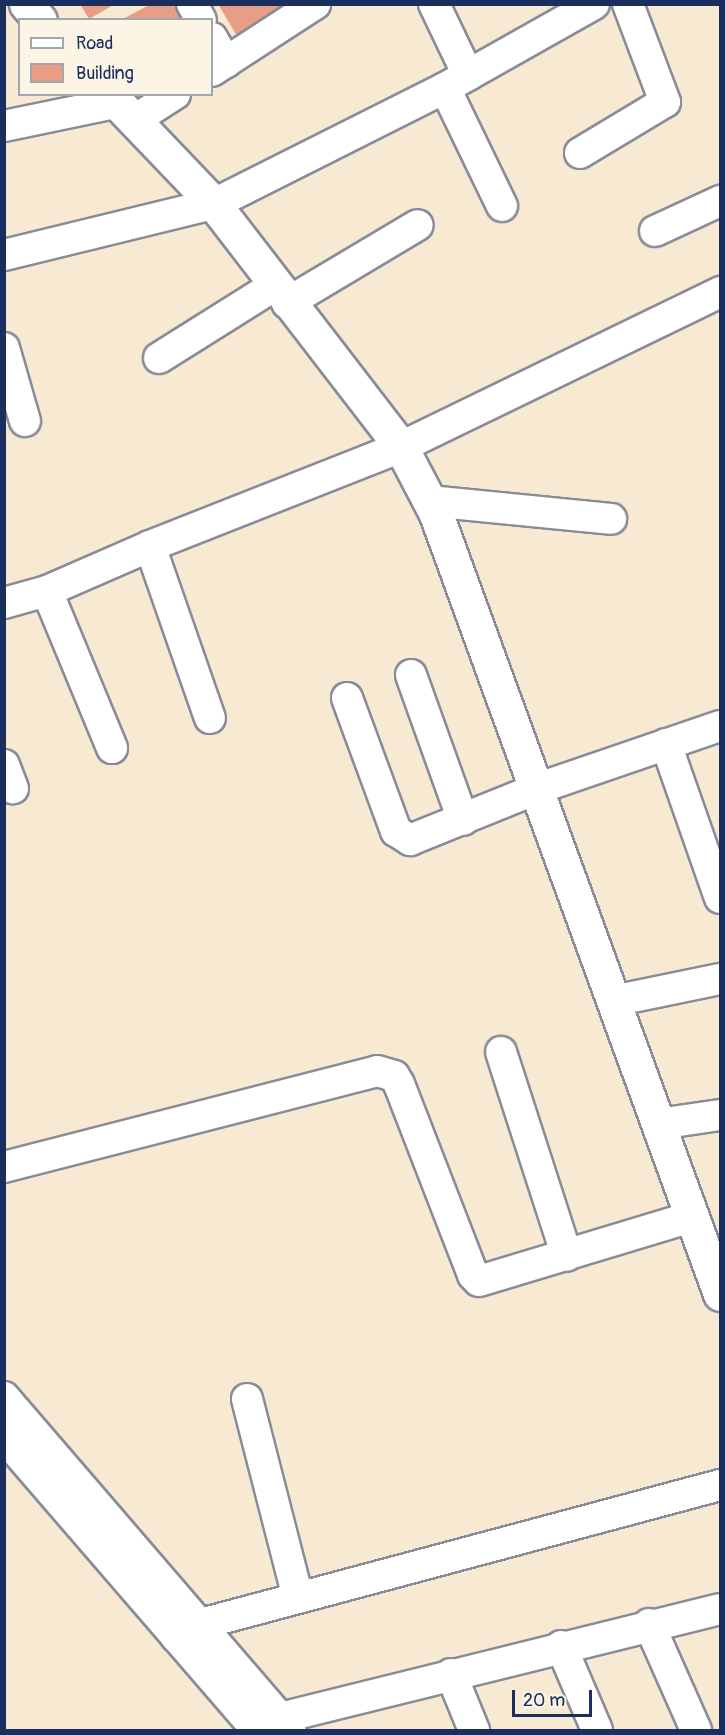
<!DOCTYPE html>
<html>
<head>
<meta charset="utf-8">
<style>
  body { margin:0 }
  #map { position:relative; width:725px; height:1735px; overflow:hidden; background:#f7e9d2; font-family:Pangolin,sans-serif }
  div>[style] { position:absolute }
  .building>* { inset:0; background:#e89e85 }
  .roads { filter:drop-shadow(2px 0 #898c98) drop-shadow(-2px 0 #898c98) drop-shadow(0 2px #898c98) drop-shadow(0 -2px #898c98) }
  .minor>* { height:30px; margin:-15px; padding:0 15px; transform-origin:15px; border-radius:15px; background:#fff }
  .tertiary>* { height:33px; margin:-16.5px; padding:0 16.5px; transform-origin:16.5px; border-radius:16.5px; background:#fff }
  span { translate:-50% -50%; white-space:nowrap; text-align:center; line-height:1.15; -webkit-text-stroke:5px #fcf5e5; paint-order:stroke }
  .frame { position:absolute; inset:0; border:6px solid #1b2f5e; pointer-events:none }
  .legend { position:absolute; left:18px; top:18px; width:195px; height:78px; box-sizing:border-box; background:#fcf5e5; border:2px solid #a2a6af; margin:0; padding:8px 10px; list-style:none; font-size:18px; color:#1b2f5e }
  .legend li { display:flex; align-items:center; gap:12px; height:30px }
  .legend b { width:30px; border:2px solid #a2a6af }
  .scale { position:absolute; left:512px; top:1690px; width:80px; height:27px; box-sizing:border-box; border:3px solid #1b2f5e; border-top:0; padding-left:8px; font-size:18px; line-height:21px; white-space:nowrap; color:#1b2f5e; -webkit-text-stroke:4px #fcf5e5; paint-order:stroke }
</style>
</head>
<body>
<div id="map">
  <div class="building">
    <div style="clip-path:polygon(80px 4px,115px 4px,89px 19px)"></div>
    <div style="clip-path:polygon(151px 4px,174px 4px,183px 20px,121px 20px)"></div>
    <div style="clip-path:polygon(218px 4px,282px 4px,288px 14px,240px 41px)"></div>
  </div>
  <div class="roads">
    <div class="minor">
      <div style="left:192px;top:4px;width:18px;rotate:61deg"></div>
      <div style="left:434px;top:4px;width:79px;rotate:64.4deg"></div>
      <div style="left:212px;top:38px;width:28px;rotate:60deg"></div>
      <div style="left:212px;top:71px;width:123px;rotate:-33deg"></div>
      <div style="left:445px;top:88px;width:131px;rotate:64.2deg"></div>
      <div style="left:133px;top:121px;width:50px;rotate:-32.7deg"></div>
      <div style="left:4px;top:126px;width:113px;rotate:-11.7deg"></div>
      <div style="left:580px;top:153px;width:99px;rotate:-31deg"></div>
      <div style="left:665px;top:102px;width:105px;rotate:-110.7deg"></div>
      <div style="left:655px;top:231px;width:72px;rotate:-24.8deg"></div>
      <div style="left:4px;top:255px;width:216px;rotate:-13.7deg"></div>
      <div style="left:214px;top:204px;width:258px;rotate:-26.7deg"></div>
      <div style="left:445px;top:88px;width:171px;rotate:-29.4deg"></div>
      <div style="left:287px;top:303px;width:152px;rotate:-30.8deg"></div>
      <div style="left:4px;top:348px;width:76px;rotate:74deg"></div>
      <div style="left:159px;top:358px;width:136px;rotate:-32.1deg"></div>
      <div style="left:429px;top:501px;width:183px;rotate:5.6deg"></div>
      <div style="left:150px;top:546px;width:182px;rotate:70.8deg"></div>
      <div style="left:47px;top:591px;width:170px;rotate:67.5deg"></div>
      <div style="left:4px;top:603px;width:45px;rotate:-15.6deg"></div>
      <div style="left:47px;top:591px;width:112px;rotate:-23.6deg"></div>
      <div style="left:150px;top:546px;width:270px;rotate:-21.5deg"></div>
      <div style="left:401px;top:447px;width:355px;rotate:-25.9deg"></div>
      <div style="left:411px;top:675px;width:154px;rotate:70.3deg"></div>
      <div style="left:347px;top:698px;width:142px;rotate:69.8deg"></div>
      <div style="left:396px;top:831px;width:17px;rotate:33deg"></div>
      <div style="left:410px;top:840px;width:136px;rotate:-22deg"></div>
      <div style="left:536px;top:789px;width:194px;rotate:-18.9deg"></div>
      <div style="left:666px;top:744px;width:163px;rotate:70.7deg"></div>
      <div style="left:4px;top:765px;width:25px;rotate:69deg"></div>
      <div style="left:613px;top:1001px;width:109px;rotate:-11.6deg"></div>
      <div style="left:501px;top:1052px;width:214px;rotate:72.1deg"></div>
      <div style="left:659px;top:1124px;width:62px;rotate:-8.4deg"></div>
      <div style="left:4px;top:1167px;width:385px;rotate:-14.4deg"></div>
      <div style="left:377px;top:1071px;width:18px;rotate:16deg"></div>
      <div style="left:394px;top:1076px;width:9px;rotate:58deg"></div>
      <div style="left:399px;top:1084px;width:205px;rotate:68.8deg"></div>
      <div style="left:473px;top:1275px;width:8px;rotate:45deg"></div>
      <div style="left:479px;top:1281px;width:221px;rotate:-16.8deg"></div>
      <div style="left:4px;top:1397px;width:439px;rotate:49.3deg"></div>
      <div style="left:247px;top:1399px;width:205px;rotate:75.6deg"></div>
      <div style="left:4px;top:1437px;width:387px;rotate:49.2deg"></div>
      <div style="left:649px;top:1624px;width:116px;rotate:66.1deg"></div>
      <div style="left:176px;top:1637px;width:28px;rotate:-27deg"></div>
      <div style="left:201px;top:1624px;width:537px;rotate:-14.99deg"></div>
      <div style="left:561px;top:1646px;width:91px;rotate:66.8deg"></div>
      <div style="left:451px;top:1674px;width:61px;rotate:67.7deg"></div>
      <div style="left:280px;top:1718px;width:453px;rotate:-13.9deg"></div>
    </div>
    <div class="tertiary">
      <div style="left:26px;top:4px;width:21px;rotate:49deg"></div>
      <div style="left:109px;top:94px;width:152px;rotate:46.3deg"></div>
      <div style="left:214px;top:204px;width:307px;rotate:52.4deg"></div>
      <div style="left:401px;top:447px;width:76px;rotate:62.4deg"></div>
      <div style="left:436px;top:514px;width:830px;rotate:69.99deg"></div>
    </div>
  </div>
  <div class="frame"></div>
  <ul class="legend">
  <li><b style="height:8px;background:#fff"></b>Road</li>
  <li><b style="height:16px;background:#e89e85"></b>Building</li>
  </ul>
  <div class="scale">20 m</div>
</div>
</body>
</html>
